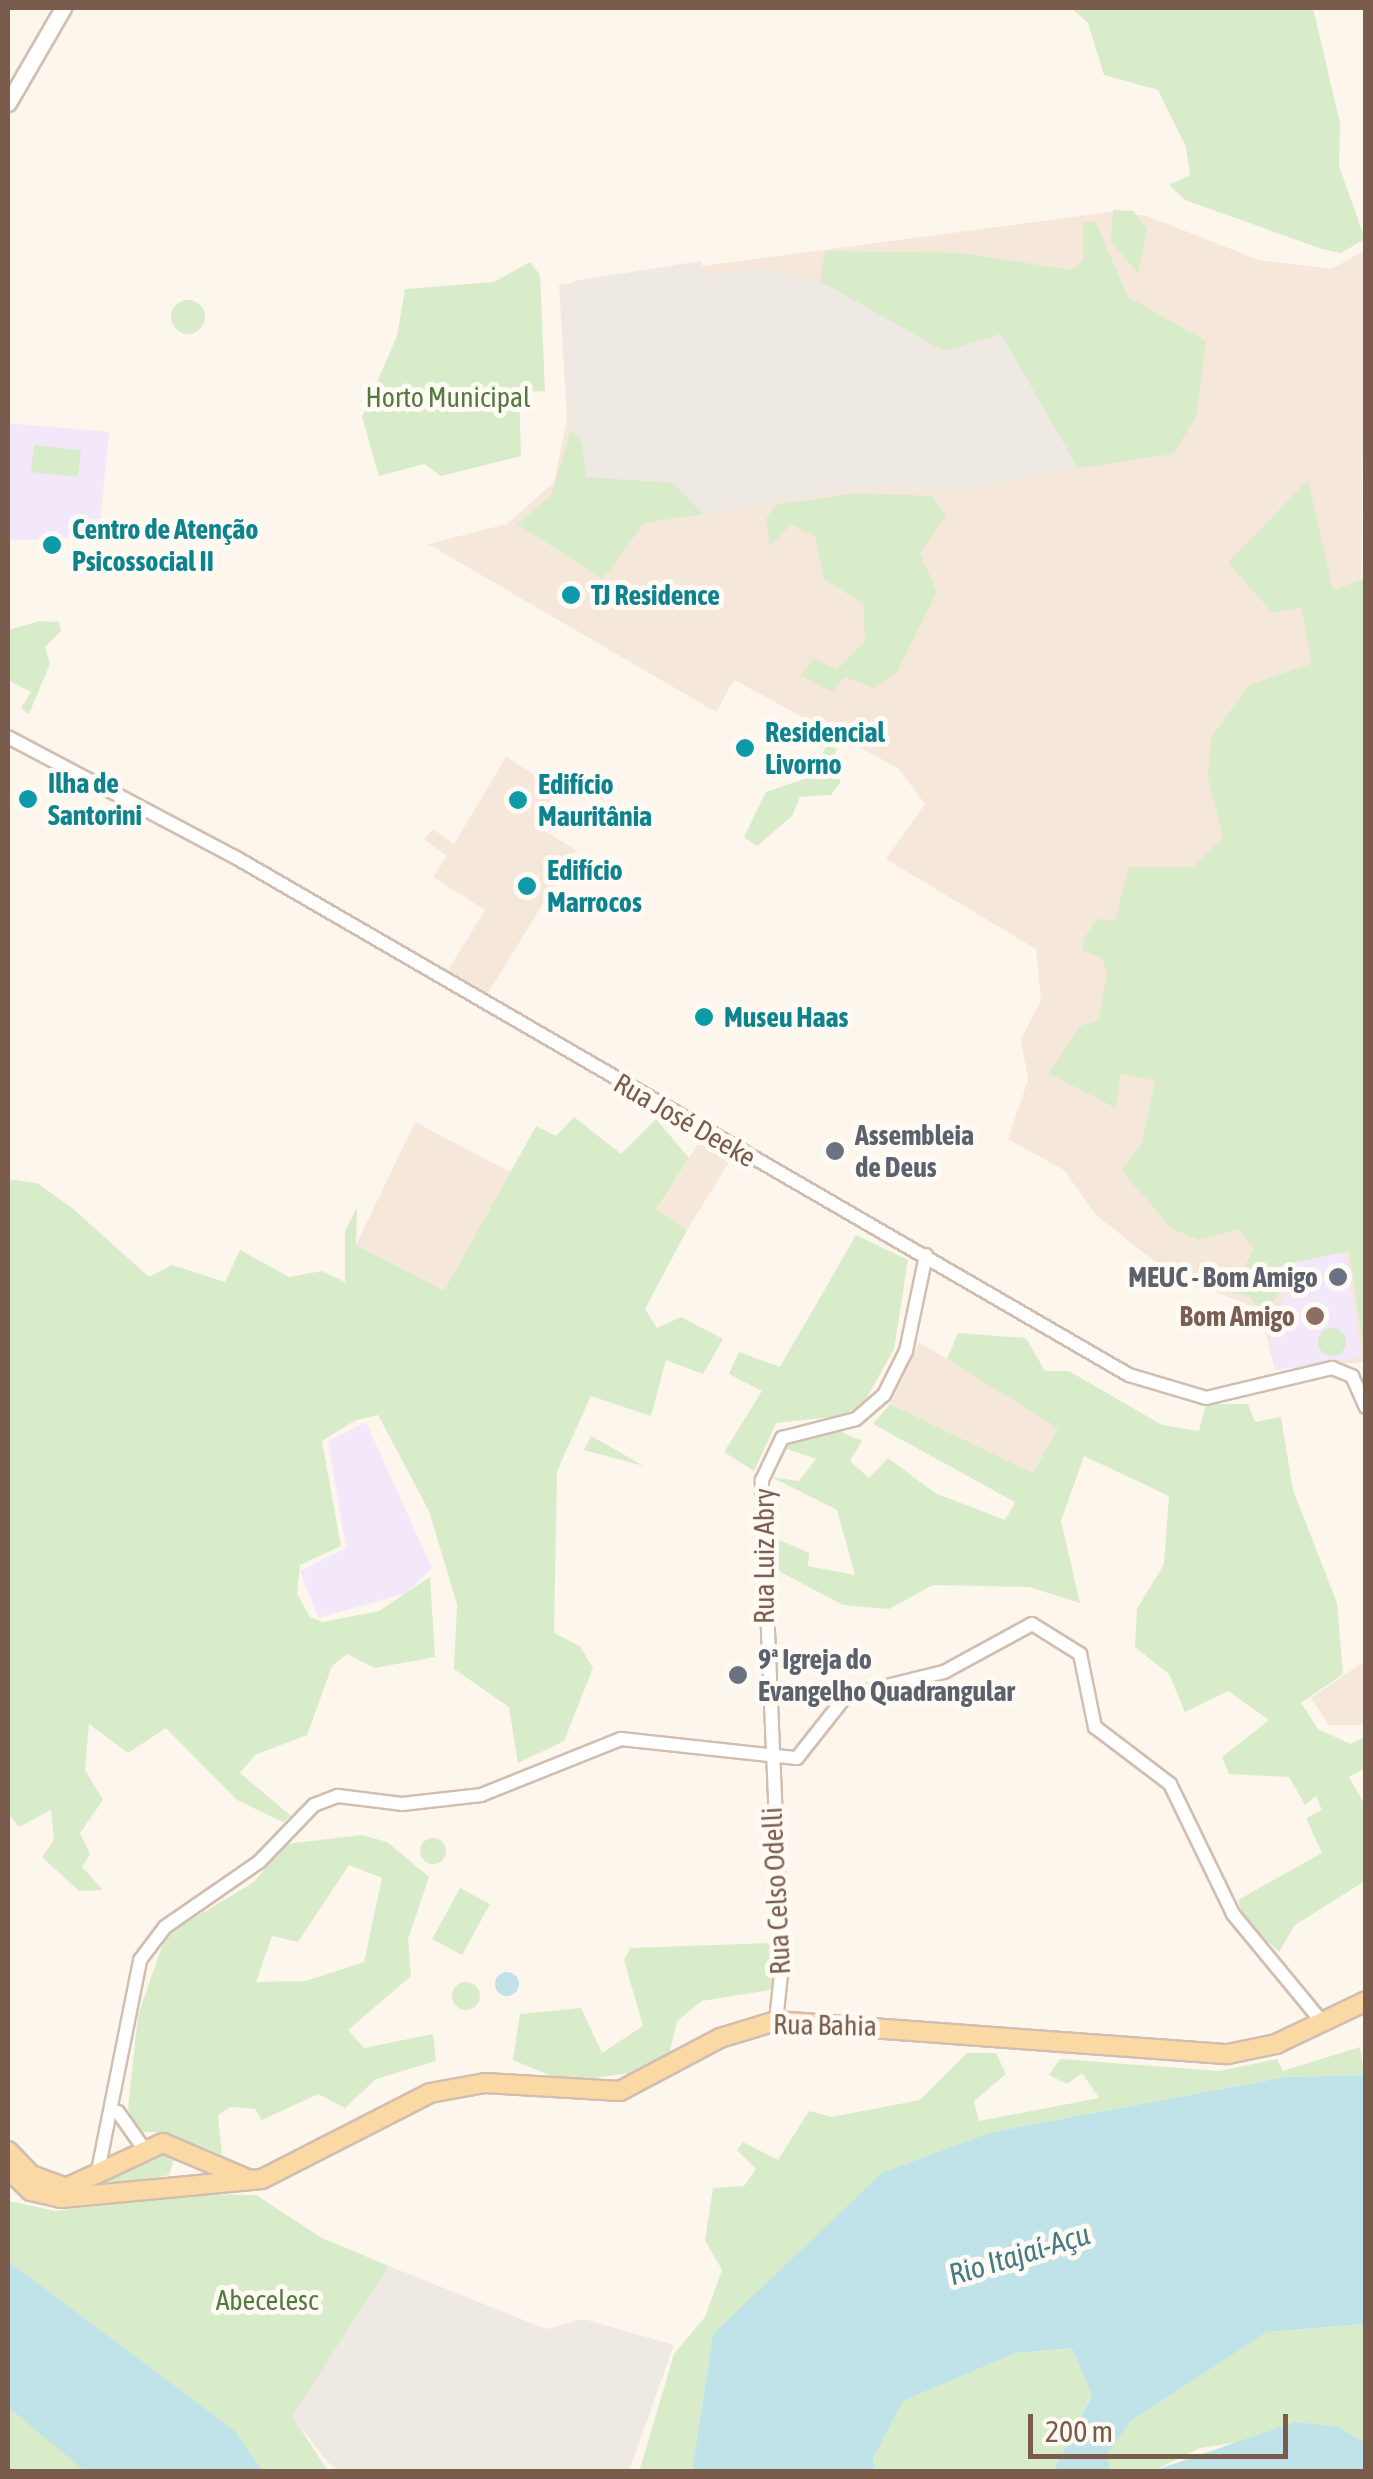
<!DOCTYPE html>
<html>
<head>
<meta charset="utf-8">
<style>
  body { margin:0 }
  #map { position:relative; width:1373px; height:2479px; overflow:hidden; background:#fdf6ec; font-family:"Asap Condensed",sans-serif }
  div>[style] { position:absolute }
  .residential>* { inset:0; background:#f5e8da }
  .industrial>* { inset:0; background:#efe9e4 }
  .education>* { inset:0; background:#f3e8fa }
  .green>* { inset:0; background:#d8ecc9 }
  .round { border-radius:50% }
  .water>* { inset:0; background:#bfe3e8 }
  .roads { filter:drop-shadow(2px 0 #d1beb0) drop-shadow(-2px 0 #d1beb0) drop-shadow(0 2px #d1beb0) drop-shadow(0 -2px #d1beb0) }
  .tertiary>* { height:12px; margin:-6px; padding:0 6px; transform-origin:6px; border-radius:6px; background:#fff }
  .secondary>* { height:15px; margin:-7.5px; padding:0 7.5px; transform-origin:7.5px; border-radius:7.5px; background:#fff }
  .primary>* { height:18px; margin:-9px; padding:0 9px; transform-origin:9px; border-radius:9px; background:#fbd9a5 }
  .dots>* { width:28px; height:28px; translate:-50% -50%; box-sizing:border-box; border:5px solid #fffaf3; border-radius:50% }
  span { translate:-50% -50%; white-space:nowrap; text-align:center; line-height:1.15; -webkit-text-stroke:10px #fffaf3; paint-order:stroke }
  .park-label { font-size:28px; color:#537a41 }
  .culture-label { font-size:28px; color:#0d838f; font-weight:700 }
  .left { translate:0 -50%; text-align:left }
  .street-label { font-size:28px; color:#7a5c4d }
  .worship-label { font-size:28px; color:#5b616d; font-weight:700 }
  .right { translate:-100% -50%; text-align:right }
  .education-label { font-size:28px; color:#785e54; font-weight:700 }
  .water-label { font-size:30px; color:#437c86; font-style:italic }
  .frame { position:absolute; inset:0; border:10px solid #7a5c4d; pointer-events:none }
  .scale { position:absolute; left:1028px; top:2414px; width:260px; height:45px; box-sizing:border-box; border:5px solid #7a5c4d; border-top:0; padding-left:12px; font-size:30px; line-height:35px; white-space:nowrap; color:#7a5c4d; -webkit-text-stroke:8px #fffaf3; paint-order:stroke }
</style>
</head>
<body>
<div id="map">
  <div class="residential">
    <div style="clip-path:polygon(1110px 212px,1147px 216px,1259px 260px,1332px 269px,1365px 250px,1354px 1226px,1365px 1362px,1275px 1369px,1261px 1317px,1248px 1305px,1168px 1272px,1096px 1215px,1064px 1170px,1008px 1139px,1028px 1080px,1021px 1039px,1041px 1001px,1036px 949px,886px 859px,925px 804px,898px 768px,734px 680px,716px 712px,428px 544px,507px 524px,554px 482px,567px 419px,559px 285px)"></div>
    <div style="clip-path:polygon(506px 757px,557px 789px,537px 826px,576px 850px,487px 995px,447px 972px,485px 910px,433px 877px,447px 856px,424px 839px,433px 829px,454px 844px)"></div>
    <div style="clip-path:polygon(415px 1122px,510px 1172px,444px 1292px,356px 1245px)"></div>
    <div style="clip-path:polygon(702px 1137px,733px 1156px,687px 1230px,656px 1211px)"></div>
    <div style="clip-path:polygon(919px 1342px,1059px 1428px,1033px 1473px,890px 1404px)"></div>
    <div style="clip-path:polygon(1365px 1661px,1365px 1725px,1329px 1725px,1311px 1698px)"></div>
  </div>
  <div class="industrial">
    <div style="clip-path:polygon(701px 261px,706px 275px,758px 268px,820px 281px,944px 351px,1001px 334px,1078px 468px,961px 490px,866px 488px,703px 514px,673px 483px,585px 477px,582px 443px,571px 431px,561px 297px,574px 281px)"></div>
    <div style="clip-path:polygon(389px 2266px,546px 2329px,584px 2319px,674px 2345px,629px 2471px,339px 2471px,328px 2462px,291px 2416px)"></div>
  </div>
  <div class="education">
    <div style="clip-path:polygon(8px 423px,109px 432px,99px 536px,8px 541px)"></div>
    <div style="clip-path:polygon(1345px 1252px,1362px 1357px,1275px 1370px,1270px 1338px,1296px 1262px)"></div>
    <div style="clip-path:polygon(366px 1422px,432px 1568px,407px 1593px,318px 1618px,300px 1571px,346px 1548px,328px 1441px)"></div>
  </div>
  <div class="green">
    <div style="clip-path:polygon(1071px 8px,1313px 8px,1340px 123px,1339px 166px,1365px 239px,1341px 253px,1322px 249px,1185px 200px,1169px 185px,1190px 175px,1186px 147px,1158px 90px,1104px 75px,1088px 23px)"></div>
    <div style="clip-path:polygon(1113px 210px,1133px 211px,1147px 228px,1138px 274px,1111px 241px)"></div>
    <div style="clip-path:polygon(1095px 221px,1128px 297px,1206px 341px,1196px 417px,1173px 454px,1078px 468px,1001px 334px,944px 351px,820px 281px,825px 251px,962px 253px,1071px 270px,1083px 261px,1083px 223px)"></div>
    <div style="clip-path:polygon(530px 262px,540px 275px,545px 391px,519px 392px,521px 456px,441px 476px,424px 464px,379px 476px,362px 417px,397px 336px,405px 289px,494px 282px)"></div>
    <div class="round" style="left:171px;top:300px;width:34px;height:34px"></div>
    <div style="clip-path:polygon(571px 431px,582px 443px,586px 477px,673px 483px,703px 514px,644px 523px,603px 579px,517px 524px,551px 496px)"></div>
    <div style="clip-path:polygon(34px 445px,81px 450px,78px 477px,31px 472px)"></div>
    <div style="clip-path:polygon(1308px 480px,1333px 590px,1365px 578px,1365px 1358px,1349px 1251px,1296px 1262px,1265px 1318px,1251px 1298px,1203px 1281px,1243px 1271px,1253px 1248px,1238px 1229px,1198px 1240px,1171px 1228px,1121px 1170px,1142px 1144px,1155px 1081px,1121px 1073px,1116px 1108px,1049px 1074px,1080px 1026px,1099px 1020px,1107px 973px,1102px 958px,1082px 950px,1084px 938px,1097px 919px,1115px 921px,1129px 867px,1193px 867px,1223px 837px,1208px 778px,1211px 738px,1249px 685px,1312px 663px,1301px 607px,1273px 613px,1228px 563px)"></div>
    <div style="clip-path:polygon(857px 493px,932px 496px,946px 515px,920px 553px,937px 592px,897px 672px,873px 688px,845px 677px,832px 692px,801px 675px,814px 658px,837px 670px,865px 641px,863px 604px,824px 579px,815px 537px,791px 524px,770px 546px,766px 519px,775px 505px)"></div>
    <div style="clip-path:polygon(40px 621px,59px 622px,61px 631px,45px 647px,50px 664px,29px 714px,21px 708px,31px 692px,10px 681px,8px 630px)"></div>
    <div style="clip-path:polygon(827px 745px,837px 749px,829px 767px,841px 781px,831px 795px,800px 797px,792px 816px,757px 846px,744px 837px,766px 792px,810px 777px)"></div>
    <div style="clip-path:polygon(574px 1117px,621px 1154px,656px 1119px,689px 1158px,656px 1210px,687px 1230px,645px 1309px,657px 1328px,681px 1317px,723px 1339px,703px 1374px,666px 1360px,651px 1416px,591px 1396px,557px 1471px,554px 1633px,580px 1646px,593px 1668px,564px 1741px,518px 1763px,509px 1707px,454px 1669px,457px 1604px,429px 1511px,378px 1415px,356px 1420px,322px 1441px,341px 1546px,300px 1565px,297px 1594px,310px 1617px,323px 1622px,379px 1611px,430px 1577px,435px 1657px,375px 1668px,347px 1654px,332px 1666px,307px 1735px,255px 1755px,240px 1773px,291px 1816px,283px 1822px,237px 1800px,166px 1728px,128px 1753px,89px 1724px,85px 1770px,103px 1800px,80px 1833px,90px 1854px,82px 1867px,103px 1890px,79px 1891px,42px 1857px,54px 1840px,51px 1810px,19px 1827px,8px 1813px,8px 1179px,37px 1183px,71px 1207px,149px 1277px,172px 1265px,225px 1282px,240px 1250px,289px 1277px,322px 1271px,345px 1282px,345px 1231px,357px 1207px,356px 1245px,444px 1291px,536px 1126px,556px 1136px)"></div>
    <div style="clip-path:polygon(856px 1235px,908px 1260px,894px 1349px,863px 1404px,840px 1416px,776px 1423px,754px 1471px,724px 1452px,762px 1391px,729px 1374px,739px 1352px,780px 1367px)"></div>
    <div class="round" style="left:1318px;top:1328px;width:28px;height:28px"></div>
    <div style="clip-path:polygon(958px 1333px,1026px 1338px,1045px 1371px,1069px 1371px,1162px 1425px,1199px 1431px,1206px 1404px,1248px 1404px,1255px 1422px,1281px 1417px,1293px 1490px,1337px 1603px,1343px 1674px,1301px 1703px,1318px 1729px,1350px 1744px,1365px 1737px,1365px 1768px,1349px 1777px,1365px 1805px,1365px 1881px,1295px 1925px,1279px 1952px,1244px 1920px,1238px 1900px,1322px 1853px,1306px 1818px,1322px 1810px,1316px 1796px,1305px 1805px,1289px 1777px,1229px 1774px,1222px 1757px,1269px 1720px,1228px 1691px,1185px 1712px,1169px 1674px,1135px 1647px,1137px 1609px,1164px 1564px,1169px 1496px,1084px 1456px,1061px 1521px,1080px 1603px,1029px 1587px,933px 1585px,889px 1609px,843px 1605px,771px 1567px,770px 1536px,809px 1553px,808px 1566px,855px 1575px,837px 1510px,771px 1477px,799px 1481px,816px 1459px,781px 1447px,791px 1439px,839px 1431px,862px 1441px,850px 1461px,869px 1478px,888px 1458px,935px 1493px,1005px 1520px,1015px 1502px,873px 1424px,890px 1404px,1033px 1473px,1058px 1428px,947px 1359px)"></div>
    <div style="clip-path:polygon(591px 1436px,644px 1466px,584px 1450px)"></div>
    <div style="clip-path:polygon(evenodd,362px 1835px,387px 1842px,429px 1877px,408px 1939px,411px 1976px,348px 2030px,364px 2048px,433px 2034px,436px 2061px,376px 2079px,345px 2108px,318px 2094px,262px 2120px,255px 2109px,230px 2107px,218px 2115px,222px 2155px,165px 2132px,137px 2132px,128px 2108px,138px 2015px,166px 1935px,254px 1882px,286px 1844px,362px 1835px,349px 1865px,382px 1878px,364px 1962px,306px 1981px,256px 1982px,272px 1936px,298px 1942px,349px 1865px)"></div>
    <div class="round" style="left:420px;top:1838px;width:26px;height:26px"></div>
    <div style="clip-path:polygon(460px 1888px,490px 1904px,462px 1955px,432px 1939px)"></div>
    <div style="clip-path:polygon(772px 1943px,776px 1989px,702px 2001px,677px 2021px,669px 2055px,643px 2071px,566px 2082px,513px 2060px,520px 2014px,581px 2008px,602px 2053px,643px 2026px,624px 1960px,630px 1948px)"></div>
    <div class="round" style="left:452px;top:1982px;width:28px;height:28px"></div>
    <div style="clip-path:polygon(1360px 2047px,1365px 2075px,1286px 2077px,992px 2132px,713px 2334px,692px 2471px,639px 2472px,674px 2354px,705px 2317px,722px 2270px,705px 2240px,713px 2188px,744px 2186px,756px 2169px,737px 2150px,743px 2142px,778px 2160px,809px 2111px,832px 2117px,920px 2100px,967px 2053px,996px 2053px,1006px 2074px,974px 2101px,979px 2121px,1099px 2098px,1082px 2073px,1067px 2084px,1049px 2075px,1060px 2059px,1219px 2071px,1277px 2059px,1283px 2071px)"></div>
    <div style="clip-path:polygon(160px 2152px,175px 2157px,169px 2175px,83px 2190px)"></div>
    <div style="clip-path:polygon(176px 2194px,256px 2195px,322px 2238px,389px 2266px,292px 2416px,328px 2471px,263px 2471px,234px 2430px,8px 2261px,8px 2201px,56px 2211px)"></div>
    <div style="clip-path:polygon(1365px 2324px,1365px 2443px,1339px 2427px,1200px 2448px,1153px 2471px,1110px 2471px,1106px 2454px,1131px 2421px,1267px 2332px)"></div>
    <div style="clip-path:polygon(1073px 2348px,1092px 2394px,1053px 2471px,876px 2471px,873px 2459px,903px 2401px,1016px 2353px)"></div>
    <div style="clip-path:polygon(8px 2407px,57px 2440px,85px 2471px,8px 2471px)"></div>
  </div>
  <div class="water">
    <div class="round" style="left:495px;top:1972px;width:24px;height:24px"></div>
    <div style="clip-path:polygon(1365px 2075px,1365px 2324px,1267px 2332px,1131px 2421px,1107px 2454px,1110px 2471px,1053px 2471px,1092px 2395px,1072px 2348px,1016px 2353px,903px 2401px,873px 2459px,876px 2471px,692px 2471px,713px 2334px,882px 2173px,992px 2132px,1286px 2077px)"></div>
    <div style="clip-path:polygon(8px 2261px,234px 2430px,263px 2471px,85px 2471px,8px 2407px)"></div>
    <div style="clip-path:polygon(1295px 2422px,1339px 2427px,1365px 2443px,1365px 2471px,1153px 2471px)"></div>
  </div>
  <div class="roads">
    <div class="tertiary">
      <div style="left:8px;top:737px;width:257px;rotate:27.9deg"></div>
      <div style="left:235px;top:857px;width:1033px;rotate:30.09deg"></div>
      <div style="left:1129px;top:1375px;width:80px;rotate:16.6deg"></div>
      <div style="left:1206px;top:1398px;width:130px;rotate:-13.4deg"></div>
      <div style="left:1332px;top:1368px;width:22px;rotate:22deg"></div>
      <div style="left:1352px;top:1376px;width:34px;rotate:66deg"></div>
      <div style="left:776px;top:2021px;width:56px;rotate:-83.9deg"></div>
      <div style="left:782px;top:1965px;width:485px;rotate:-92.4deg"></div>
      <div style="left:762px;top:1480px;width:47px;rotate:-64.5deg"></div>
      <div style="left:782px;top:1438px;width:76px;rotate:-14.4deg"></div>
      <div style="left:856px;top:1419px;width:37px;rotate:-41deg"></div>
      <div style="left:884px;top:1395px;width:49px;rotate:-63.4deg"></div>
      <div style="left:906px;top:1351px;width:98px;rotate:-78.2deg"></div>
      <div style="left:118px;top:2112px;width:45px;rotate:54.9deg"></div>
      <div style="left:97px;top:2176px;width:220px;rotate:-78.7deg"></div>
      <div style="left:140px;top:1960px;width:41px;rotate:-52.9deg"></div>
      <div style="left:165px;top:1927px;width:114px;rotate:-34.7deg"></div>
      <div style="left:259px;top:1862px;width:79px;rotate:-46deg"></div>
      <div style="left:314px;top:1805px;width:26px;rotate:-21deg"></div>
      <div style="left:338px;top:1796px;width:64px;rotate:7.1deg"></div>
      <div style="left:402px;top:1804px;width:80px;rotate:-6.5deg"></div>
      <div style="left:481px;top:1795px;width:151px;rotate:-21.8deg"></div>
      <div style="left:621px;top:1739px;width:177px;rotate:6.2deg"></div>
      <div style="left:797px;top:1758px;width:79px;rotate:-51.7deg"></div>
      <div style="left:846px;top:1696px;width:101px;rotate:-13.8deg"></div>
      <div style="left:944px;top:1672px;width:100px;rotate:-28.6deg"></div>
      <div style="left:1032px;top:1624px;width:57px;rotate:32deg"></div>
      <div style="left:1080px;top:1654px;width:75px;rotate:78.4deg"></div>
      <div style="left:1095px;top:1727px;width:94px;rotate:37.2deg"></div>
      <div style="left:1170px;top:1784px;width:144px;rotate:64.1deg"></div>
      <div style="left:1233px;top:1914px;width:141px;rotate:50.5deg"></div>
    </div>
    <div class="secondary">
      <div style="left:8px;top:103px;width:110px;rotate:-59.9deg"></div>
    </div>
    <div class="primary">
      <div style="left:8px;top:2151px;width:33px;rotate:46deg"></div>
      <div style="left:31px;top:2175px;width:37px;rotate:20deg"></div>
      <div style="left:66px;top:2188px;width:107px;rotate:-24.9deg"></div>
      <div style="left:163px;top:2143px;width:92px;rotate:23deg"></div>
      <div style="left:8px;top:2169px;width:32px;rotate:44deg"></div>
      <div style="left:31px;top:2191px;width:31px;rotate:13deg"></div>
      <div style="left:61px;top:2198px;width:202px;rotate:-5.4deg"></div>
      <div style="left:262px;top:2179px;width:189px;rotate:-27.1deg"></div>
      <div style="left:430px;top:2093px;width:56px;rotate:-10.3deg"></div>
      <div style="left:485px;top:2083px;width:135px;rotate:3.4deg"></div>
      <div style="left:620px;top:2091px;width:113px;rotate:-27.9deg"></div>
      <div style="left:720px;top:2038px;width:59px;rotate:-16.9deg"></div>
      <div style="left:776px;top:2021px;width:453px;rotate:4.2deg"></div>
      <div style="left:1228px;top:2054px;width:49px;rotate:-11.8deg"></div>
      <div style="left:1276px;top:2044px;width:100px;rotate:-25.5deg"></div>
    </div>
  </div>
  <div class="dots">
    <div style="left:52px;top:545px;background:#0f9aa8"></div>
    <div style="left:571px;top:595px;background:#0f9aa8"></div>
    <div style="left:745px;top:748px;background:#0f9aa8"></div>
    <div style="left:28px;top:799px;background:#0f9aa8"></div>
    <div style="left:518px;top:800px;background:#0f9aa8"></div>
    <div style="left:527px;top:886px;background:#0f9aa8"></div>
    <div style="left:704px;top:1017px;background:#0f9aa8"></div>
    <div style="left:835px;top:1151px;background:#6b7280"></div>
    <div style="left:1338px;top:1277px;background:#6b7280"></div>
    <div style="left:1315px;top:1316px;background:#8d6e63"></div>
    <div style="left:738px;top:1675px;background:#6b7280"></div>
  </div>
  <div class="park-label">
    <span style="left:448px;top:397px">Horto Municipal</span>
    <span style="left:267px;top:2300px">Abecelesc</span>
  </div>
  <div class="culture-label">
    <span class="left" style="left:72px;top:545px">Centro de Atenção<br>Psicossocial II</span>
    <span class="left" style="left:591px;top:595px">TJ Residence</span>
    <span class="left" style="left:765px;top:748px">Residencial<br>Livorno</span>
    <span class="left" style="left:48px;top:799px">Ilha de<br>Santorini</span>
    <span class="left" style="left:538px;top:800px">Edifício<br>Mauritânia</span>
    <span class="left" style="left:547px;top:886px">Edifício<br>Marrocos</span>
    <span class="left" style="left:724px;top:1017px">Museu Haas</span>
  </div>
  <div class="street-label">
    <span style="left:685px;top:1120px;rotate:30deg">Rua José Deeke</span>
    <span style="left:764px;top:1556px;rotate:-90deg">Rua Luiz Abry</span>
    <span style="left:776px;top:1891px;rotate:-93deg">Rua Celso Odelli</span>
    <span style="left:825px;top:2025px;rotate:1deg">Rua Bahia</span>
  </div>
  <div class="worship-label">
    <span class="left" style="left:855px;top:1151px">Assembleia<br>de Deus</span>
    <span class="right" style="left:1318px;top:1277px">MEUC - Bom Amigo</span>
    <span class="left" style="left:758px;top:1675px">9ª Igreja do<br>Evangelho Quadrangular</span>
  </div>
  <div class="education-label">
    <span class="right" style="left:1295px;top:1316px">Bom Amigo</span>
  </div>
  <div class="water-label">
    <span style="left:1019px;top:2254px;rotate:-17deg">Rio Itajaí-Açu</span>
  </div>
  <div class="frame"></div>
  <div class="scale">200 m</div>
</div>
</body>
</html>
